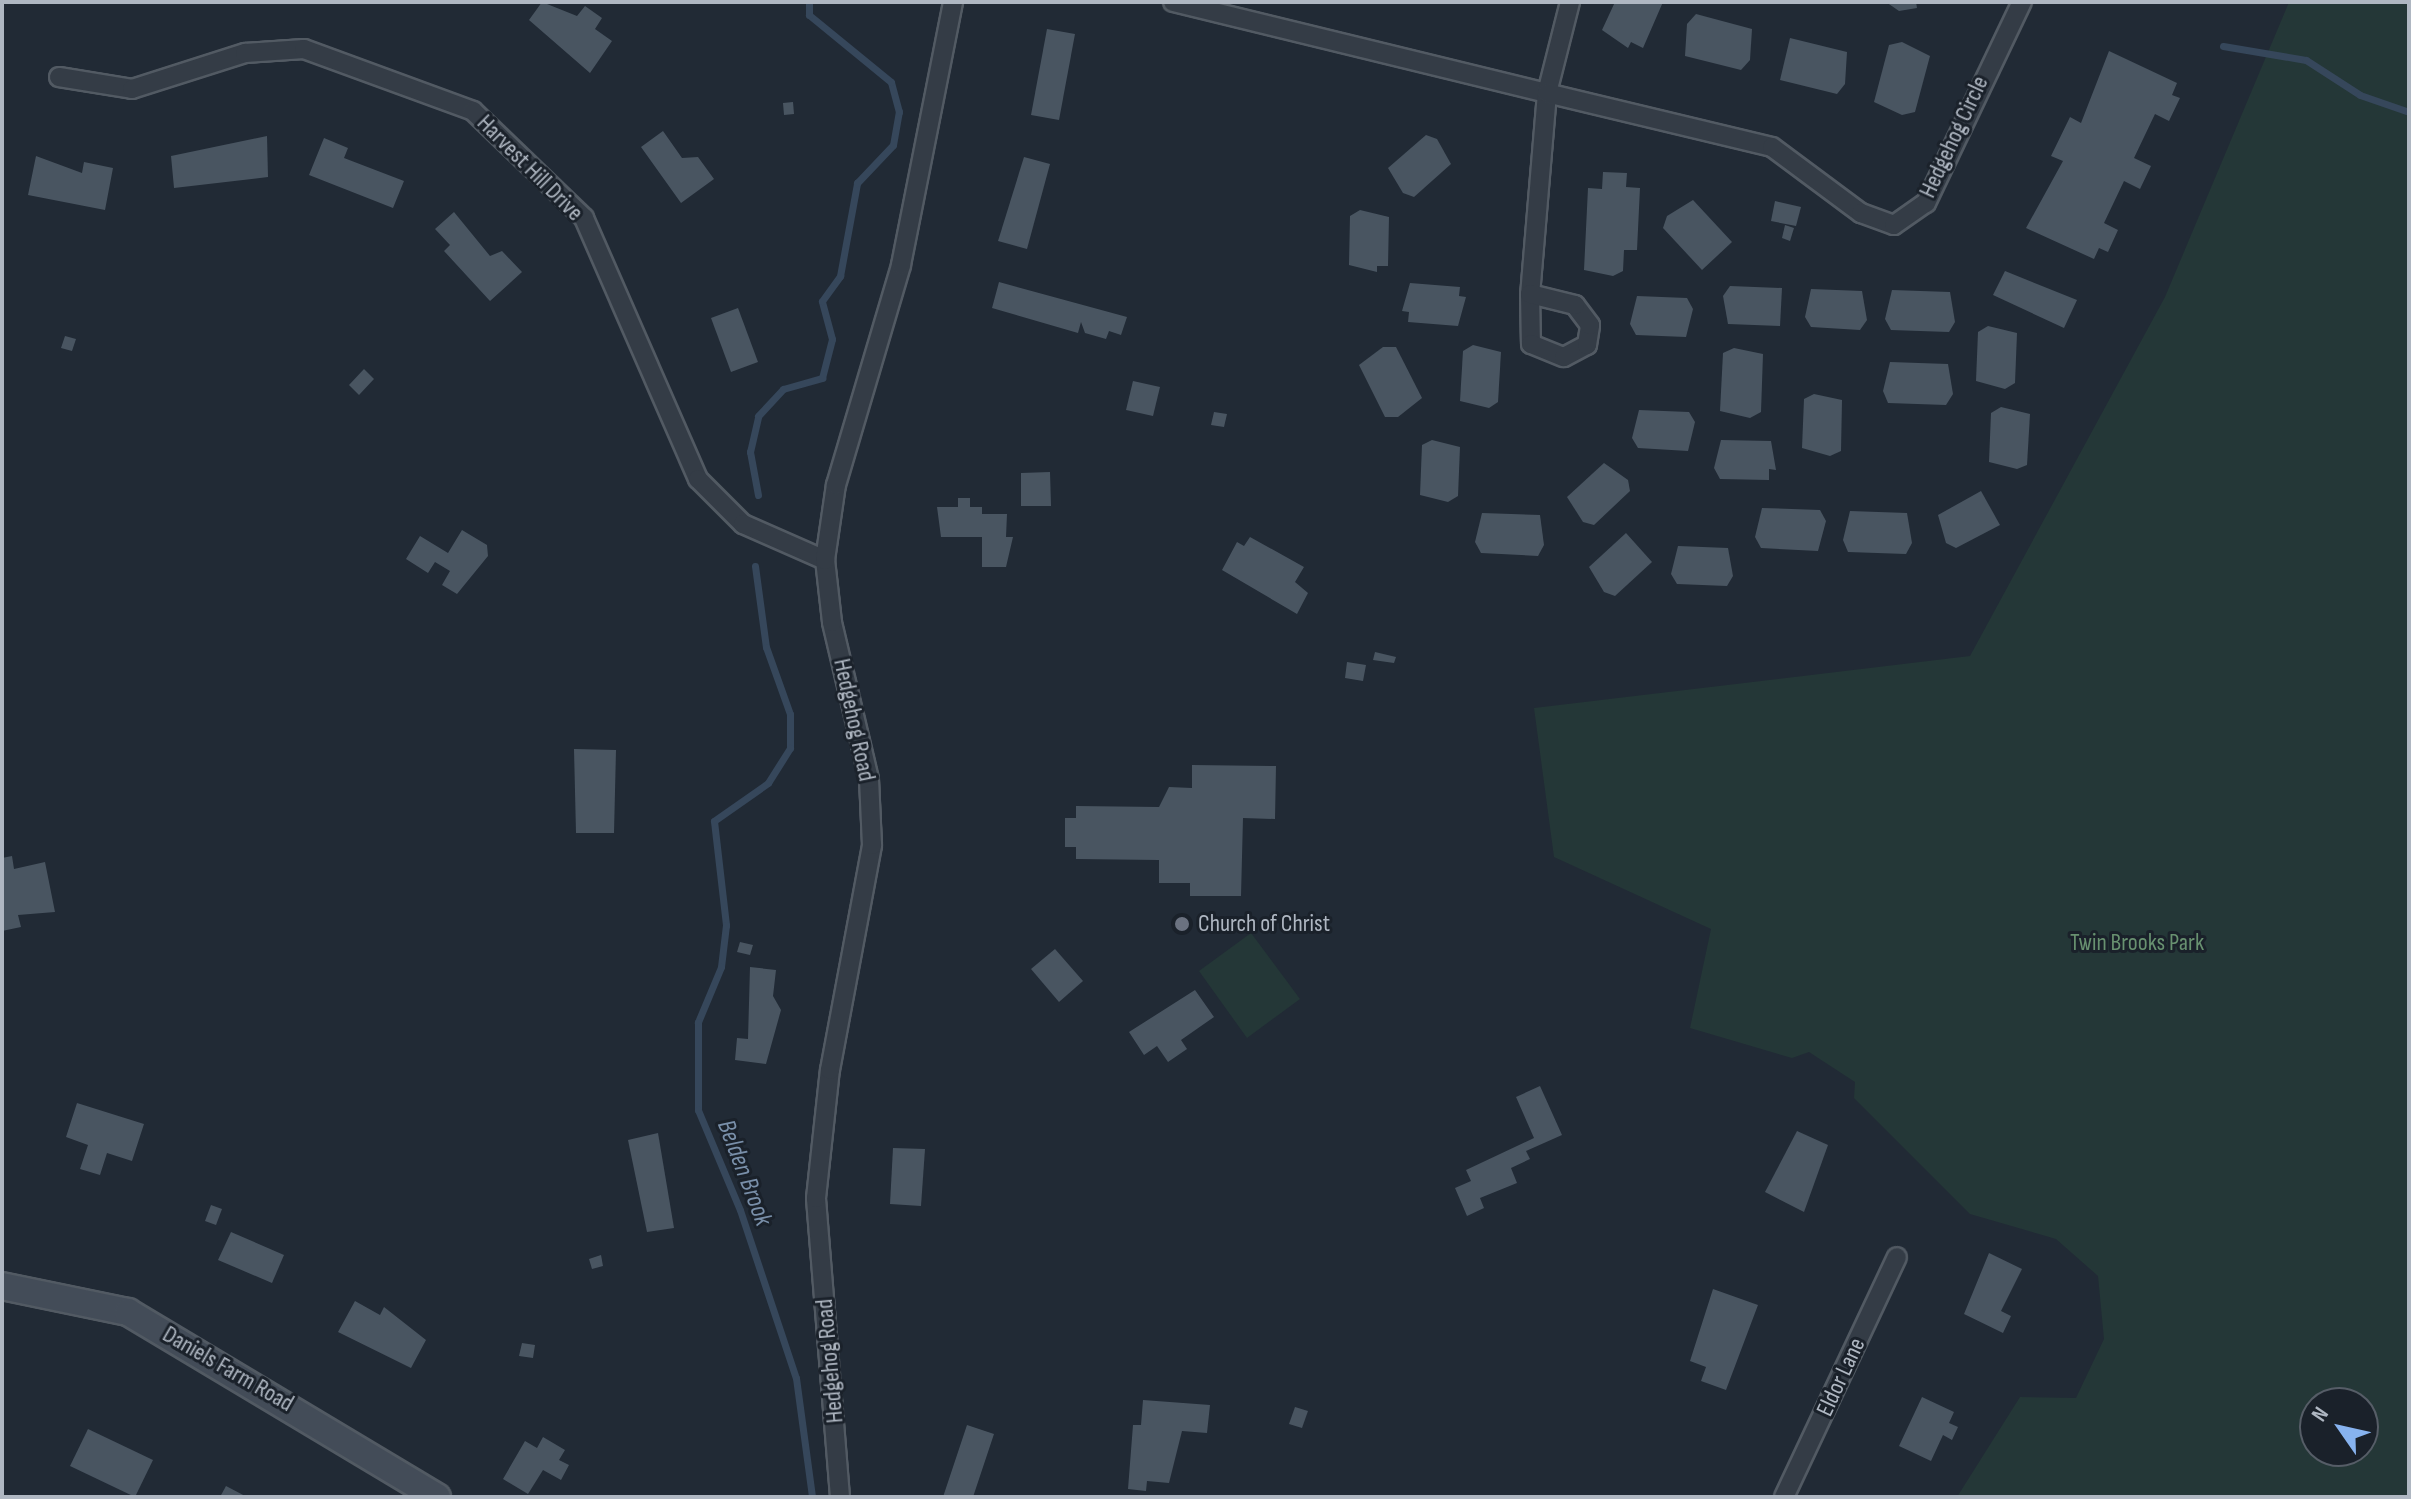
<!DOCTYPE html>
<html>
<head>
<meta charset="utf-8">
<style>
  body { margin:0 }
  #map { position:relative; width:2411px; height:1499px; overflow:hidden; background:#212a35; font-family:"Sofia Sans Condensed",sans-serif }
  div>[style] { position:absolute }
  .green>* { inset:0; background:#243737 }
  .stream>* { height:7px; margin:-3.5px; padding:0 3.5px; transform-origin:3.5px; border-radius:3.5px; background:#36475b }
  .building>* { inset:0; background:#495561 }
  .roads { filter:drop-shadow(2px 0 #525a63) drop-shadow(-2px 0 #525a63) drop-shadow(0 2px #525a63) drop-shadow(0 -2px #525a63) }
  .street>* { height:18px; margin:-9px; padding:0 9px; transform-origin:9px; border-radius:9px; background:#343c46 }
  .secondary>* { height:26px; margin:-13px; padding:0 13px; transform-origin:13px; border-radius:13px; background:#434c58 }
  .dots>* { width:22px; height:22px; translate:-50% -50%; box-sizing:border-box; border:4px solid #1a212a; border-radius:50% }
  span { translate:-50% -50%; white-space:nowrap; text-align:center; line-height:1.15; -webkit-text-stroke:6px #1a212a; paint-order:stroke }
  .street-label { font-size:24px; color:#afb7c2 }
  .poi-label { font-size:24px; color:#afb7c2 }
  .left { translate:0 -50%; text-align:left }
  .park-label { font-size:24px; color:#689170 }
  .water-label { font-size:26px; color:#798fa9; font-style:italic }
  .frame { position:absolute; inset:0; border:4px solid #afb7c2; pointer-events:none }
  .north { position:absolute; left:2299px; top:1387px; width:80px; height:80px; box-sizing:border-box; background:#1a212a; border:2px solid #565d67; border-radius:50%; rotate:304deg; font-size:22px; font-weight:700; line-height:32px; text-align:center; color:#afb7c2 }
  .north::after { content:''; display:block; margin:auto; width:28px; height:36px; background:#87b3ef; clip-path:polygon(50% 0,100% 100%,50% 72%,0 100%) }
</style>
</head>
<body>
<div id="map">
  <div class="green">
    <div style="clip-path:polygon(evenodd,2289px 2px,2409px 2px,2409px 1497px,1957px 1497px,2020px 1397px,2076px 1398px,2104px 1339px,2098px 1276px,2056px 1239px,1970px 1214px,1854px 1098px,1855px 1082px,1809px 1052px,1792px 1058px,1690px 1028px,1711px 929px,1554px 857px,1534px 708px,1970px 656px,2165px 297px,2289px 2px,2315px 1403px,2363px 1403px,2363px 1451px,2315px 1451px,2315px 1403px)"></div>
    <div style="clip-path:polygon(1251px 933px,1300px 999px,1247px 1038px,1199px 971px)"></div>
  </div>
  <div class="stream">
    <div style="left:2223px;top:46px;width:84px;rotate:9.6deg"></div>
    <div style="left:2306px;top:60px;width:64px;rotate:32.9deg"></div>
    <div style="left:2360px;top:95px;width:52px;rotate:19.1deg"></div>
    <div style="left:758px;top:495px;width:44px;rotate:-100.5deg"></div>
    <div style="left:750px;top:452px;width:37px;rotate:-77deg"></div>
    <div style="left:758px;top:416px;width:37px;rotate:-47deg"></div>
    <div style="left:783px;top:389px;width:41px;rotate:-15.8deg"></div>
    <div style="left:822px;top:378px;width:40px;rotate:-75.6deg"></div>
    <div style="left:832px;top:339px;width:39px;rotate:-105deg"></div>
    <div style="left:822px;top:301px;width:31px;rotate:-54deg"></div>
    <div style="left:840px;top:276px;width:95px;rotate:-79.6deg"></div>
    <div style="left:857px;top:183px;width:52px;rotate:-46.5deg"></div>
    <div style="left:893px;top:145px;width:34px;rotate:-80deg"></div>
    <div style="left:899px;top:112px;width:31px;rotate:-105deg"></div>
    <div style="left:891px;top:82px;width:106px;rotate:-140.7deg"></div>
    <div style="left:809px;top:15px;width:13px;rotate:-90deg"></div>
    <div style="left:755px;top:566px;width:82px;rotate:82.3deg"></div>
    <div style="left:766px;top:647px;width:71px;rotate:70.3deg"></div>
    <div style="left:790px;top:714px;width:34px;rotate:90deg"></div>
    <div style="left:790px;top:748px;width:41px;rotate:122.2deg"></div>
    <div style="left:768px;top:783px;width:66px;rotate:144.9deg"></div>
    <div style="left:714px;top:821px;width:105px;rotate:83.4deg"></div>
    <div style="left:726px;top:925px;width:42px;rotate:96.8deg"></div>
    <div style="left:721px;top:967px;width:60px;rotate:112.7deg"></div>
    <div style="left:698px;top:1022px;width:88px;rotate:90deg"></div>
    <div style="left:698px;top:1110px;width:108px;rotate:67.2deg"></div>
    <div style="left:740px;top:1210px;width:177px;rotate:71.6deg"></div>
    <div style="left:796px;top:1378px;width:120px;rotate:82.3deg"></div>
  </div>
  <div class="building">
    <div style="clip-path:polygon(542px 2px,577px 16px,585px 6px,602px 18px,595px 29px,612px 41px,590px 73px,529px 20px)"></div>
    <div style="clip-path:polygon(1615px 2px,1663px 2px,1643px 48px,1631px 42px,1628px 48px,1602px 30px)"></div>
    <div style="clip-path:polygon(1886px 2px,1916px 2px,1917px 8px,1899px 11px)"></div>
    <div style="clip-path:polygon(1696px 14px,1752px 29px,1750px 60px,1741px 70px,1685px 56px,1687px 24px)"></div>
    <div style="clip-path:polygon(1047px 29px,1075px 34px,1059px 120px,1031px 115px)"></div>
    <div style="clip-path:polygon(1790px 38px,1847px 52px,1845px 84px,1837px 94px,1780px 80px)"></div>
    <div style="clip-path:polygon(1902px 42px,1930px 56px,1915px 112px,1902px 115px,1874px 102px,1889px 45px)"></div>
    <div style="clip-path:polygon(2109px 51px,2177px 83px,2172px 95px,2180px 98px,2169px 121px,2155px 114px,2134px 158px,2151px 166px,2140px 189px,2124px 181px,2104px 223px,2118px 230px,2108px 252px,2099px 248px,2094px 259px,2026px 228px,2063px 161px,2051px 156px,2070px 117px,2081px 123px)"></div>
    <div style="clip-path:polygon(793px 102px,794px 114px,784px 115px,783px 103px)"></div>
    <div style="clip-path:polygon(663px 131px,682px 158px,698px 157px,714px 179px,681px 203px,641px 147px)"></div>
    <div style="clip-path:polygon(1426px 135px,1437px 139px,1451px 164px,1414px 197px,1403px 193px,1388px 168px)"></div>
    <div style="clip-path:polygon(267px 136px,268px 177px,174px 188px,171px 156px)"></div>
    <div style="clip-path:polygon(324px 138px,348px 148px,344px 158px,404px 181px,393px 208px,309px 175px)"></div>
    <div style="clip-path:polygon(36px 156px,82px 173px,84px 162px,113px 168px,105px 210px,28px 195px)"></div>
    <div style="clip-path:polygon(1024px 157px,1050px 164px,1027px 249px,998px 241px)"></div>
    <div style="clip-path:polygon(1603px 172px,1627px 173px,1626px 187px,1640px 188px,1637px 250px,1624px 250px,1623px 271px,1613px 276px,1584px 270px,1588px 188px,1602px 189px)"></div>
    <div style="clip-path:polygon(1693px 200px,1732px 242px,1702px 270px,1663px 228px,1667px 216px)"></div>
    <div style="clip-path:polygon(1775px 201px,1801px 207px,1796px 226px,1771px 221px)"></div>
    <div style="clip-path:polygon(1360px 210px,1389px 217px,1388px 266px,1377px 266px,1377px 272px,1349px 265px,1350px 216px)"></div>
    <div style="clip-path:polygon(454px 212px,490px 256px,502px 251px,522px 272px,490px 301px,444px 251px,450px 245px,435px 229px)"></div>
    <div style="clip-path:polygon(1785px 225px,1794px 228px,1790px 241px,1782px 238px)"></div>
    <div style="clip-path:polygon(2005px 271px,2077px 300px,2064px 328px,1993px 295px)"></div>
    <div style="clip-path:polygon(999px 282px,1127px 317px,1121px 335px,1109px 331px,1106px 339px,1085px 333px,1081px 322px,1078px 333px,992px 308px)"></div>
    <div style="clip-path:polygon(1410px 283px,1460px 287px,1459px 296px,1466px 297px,1458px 326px,1408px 322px,1409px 312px,1402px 311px)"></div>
    <div style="clip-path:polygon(1730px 286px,1782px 288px,1780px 326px,1728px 324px,1723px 296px)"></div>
    <div style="clip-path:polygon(1811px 289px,1862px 291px,1867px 320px,1860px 330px,1811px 327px,1805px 317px)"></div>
    <div style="clip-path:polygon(1892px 290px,1950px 292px,1955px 322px,1949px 332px,1891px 330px,1885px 319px)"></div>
    <div style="clip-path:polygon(1637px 296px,1687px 298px,1693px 309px,1686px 337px,1636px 335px,1630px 324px)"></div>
    <div style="clip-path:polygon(738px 308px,758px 362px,731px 372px,711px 318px)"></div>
    <div style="clip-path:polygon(1988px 326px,2017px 333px,2015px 383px,2005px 389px,1976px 381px,1978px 332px)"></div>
    <div style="clip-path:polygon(65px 336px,76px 339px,72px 351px,61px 348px)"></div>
    <div style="clip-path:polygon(1473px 345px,1501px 352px,1498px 402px,1489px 408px,1460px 401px,1463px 351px)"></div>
    <div style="clip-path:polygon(1383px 347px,1396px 347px,1422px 398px,1398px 417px,1385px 417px,1359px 365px)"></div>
    <div style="clip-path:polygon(1734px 348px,1763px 354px,1761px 412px,1750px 418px,1720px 411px,1723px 353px)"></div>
    <div style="clip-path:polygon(1890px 362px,1948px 364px,1953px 394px,1946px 405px,1888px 403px,1883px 391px)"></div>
    <div style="clip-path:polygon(364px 369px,374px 379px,359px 395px,349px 385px)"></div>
    <div style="clip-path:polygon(1133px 381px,1160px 387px,1153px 416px,1126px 410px)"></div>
    <div style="clip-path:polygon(1814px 394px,1842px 400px,1841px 451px,1830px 456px,1802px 448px,1804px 399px)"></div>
    <div style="clip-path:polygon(2001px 407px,2030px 414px,2027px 465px,2017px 469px,1989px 462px,1991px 413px)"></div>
    <div style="clip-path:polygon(1639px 410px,1689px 412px,1695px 422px,1688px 451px,1638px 448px,1632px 438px)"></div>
    <div style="clip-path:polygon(1214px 412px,1227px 414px,1224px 427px,1211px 425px)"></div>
    <div style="clip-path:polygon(1432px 440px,1460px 447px,1458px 496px,1448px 502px,1420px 495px,1422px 445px)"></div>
    <div style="clip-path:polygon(1721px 440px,1771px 441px,1776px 470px,1769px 469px,1769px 480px,1720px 479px,1714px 468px)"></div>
    <div style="clip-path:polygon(1604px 463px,1628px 480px,1630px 491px,1594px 525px,1583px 522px,1567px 497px)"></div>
    <div style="clip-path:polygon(1050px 472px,1051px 506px,1021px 506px,1021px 473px)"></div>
    <div style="clip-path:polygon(1981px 491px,2000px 525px,1956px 548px,1946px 543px,1938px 515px)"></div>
    <div style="clip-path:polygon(958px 498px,970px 498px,970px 507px,982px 507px,982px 514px,1007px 514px,1006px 537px,1013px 537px,1006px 567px,982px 567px,982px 537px,941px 537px,937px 507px,958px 507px)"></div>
    <div style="clip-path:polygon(1762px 508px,1820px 510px,1826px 521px,1818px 551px,1761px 548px,1755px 537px)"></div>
    <div style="clip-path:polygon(1850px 511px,1907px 513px,1912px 543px,1906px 554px,1848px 552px,1843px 540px)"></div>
    <div style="clip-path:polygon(1482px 513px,1540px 515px,1544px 545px,1538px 556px,1481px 553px,1475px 542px)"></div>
    <div style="clip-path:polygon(462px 530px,487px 545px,488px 556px,457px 594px,442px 585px,450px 571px,435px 562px,428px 573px,406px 559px,420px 536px,448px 553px)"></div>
    <div style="clip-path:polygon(1626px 533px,1652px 562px,1615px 596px,1604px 592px,1589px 567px)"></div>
    <div style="clip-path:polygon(1250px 537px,1304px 567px,1295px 582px,1308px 593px,1297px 614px,1222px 570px,1237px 542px,1244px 546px)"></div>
    <div style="clip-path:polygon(1678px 546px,1728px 548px,1733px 576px,1727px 586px,1677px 584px,1671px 574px)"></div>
    <div style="clip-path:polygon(1375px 652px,1396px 657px,1394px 663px,1373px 660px)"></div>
    <div style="clip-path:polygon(1347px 662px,1366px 665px,1363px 681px,1345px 678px)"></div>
    <div style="clip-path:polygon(574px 749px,616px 750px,614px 833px,576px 833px)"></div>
    <div style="clip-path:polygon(1192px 765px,1276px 766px,1275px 819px,1243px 818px,1241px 896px,1190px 896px,1190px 883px,1159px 883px,1159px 860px,1076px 859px,1076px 847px,1065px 847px,1065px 818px,1076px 818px,1076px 806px,1159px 807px,1169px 787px,1192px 788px)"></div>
    <div style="clip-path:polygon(12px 856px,14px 869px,45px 862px,55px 912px,18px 915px,21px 927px,2px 931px,2px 858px)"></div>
    <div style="clip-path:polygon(740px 942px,753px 945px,750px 955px,737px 952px)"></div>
    <div style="clip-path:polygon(1055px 949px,1083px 981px,1059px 1002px,1031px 969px)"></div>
    <div style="clip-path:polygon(750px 967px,776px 970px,773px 996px,781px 1010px,766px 1064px,735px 1060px,737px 1038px,748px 1039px)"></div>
    <div style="clip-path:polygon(1195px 990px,1214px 1017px,1181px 1040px,1187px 1049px,1168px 1062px,1157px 1046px,1144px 1055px,1129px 1032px)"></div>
    <div style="clip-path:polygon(1540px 1086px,1562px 1135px,1526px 1151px,1530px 1159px,1511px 1168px,1517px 1183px,1480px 1198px,1484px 1208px,1467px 1216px,1455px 1188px,1471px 1181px,1466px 1170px,1534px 1138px,1516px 1097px)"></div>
    <div style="clip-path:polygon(77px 1103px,144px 1124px,132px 1161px,107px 1153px,100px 1175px,80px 1169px,88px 1145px,66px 1137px)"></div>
    <div style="clip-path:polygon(1797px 1131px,1828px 1145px,1804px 1212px,1765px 1192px)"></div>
    <div style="clip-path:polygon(658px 1133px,674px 1228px,647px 1232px,628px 1140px)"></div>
    <div style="clip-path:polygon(893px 1148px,925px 1149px,921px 1206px,890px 1204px)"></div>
    <div style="clip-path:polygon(211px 1205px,222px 1209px,216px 1225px,205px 1221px)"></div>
    <div style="clip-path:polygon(231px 1232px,284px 1255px,272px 1283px,218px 1260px)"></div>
    <div style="clip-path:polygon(1989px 1253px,2022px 1269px,2001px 1311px,2011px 1316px,2003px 1333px,1964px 1314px)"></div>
    <div style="clip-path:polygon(601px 1255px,603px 1266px,592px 1269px,589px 1259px)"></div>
    <div style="clip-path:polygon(1713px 1289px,1758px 1305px,1726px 1390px,1701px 1381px,1706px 1367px,1690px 1361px)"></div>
    <div style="clip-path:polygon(355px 1301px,380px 1315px,384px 1307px,426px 1340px,411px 1368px,338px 1332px)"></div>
    <div style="clip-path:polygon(522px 1343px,535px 1345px,533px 1358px,519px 1356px)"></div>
    <div style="clip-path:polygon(1922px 1397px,1954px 1412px,1949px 1423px,1958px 1427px,1952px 1440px,1943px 1435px,1931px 1461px,1899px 1446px)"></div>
    <div style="clip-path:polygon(1143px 1400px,1210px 1405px,1207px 1433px,1182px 1431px,1169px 1483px,1147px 1481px,1146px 1491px,1128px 1489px,1133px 1425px,1141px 1425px)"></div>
    <div style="clip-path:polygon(1295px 1407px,1308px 1411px,1302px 1428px,1289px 1424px)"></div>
    <div style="clip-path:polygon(967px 1425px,994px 1434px,973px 1497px,943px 1497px)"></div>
    <div style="clip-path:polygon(88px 1429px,153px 1460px,135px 1497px,70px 1466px)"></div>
    <div style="clip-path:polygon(543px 1437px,565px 1450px,559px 1460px,569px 1465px,561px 1480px,543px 1470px,528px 1494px,503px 1479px,525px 1441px,537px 1448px)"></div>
    <div style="clip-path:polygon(226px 1486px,247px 1497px,220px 1497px)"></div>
  </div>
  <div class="roads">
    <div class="street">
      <div style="left:1173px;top:2px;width:385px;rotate:13.7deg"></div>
      <div style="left:1547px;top:93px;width:202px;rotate:94.8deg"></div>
      <div style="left:1530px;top:294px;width:50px;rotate:88.9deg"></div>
      <div style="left:1531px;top:344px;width:35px;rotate:22deg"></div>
      <div style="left:1564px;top:357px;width:26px;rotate:-28deg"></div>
      <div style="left:1587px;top:345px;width:20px;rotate:-81deg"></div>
      <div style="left:1590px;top:325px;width:25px;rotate:-127deg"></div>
      <div style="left:1575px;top:305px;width:46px;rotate:-166.3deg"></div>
      <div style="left:1570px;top:2px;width:94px;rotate:104.2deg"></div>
      <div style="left:1547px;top:93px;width:231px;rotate:13.5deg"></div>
      <div style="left:1772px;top:147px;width:111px;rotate:36.6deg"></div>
      <div style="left:1861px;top:213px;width:35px;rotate:20deg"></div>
      <div style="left:1894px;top:225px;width:39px;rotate:-35deg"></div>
      <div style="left:1926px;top:203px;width:223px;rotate:-64.5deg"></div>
      <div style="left:59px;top:77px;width:74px;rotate:9.3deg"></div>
      <div style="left:132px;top:89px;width:119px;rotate:-17.7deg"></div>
      <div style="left:245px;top:53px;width:59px;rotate:-3.9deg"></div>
      <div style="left:304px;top:49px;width:180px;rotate:20.1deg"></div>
      <div style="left:473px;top:111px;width:154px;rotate:43.9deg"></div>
      <div style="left:584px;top:218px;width:285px;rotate:66.4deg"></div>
      <div style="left:698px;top:479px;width:64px;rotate:45deg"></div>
      <div style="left:743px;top:524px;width:90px;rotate:23.7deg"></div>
      <div style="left:840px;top:1497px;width:300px;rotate:-94.6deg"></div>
      <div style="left:816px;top:1198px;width:129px;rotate:-83.8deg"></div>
      <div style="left:830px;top:1070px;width:229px;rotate:-79.4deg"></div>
      <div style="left:872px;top:845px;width:66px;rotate:-92.6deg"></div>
      <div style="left:869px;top:779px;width:161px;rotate:-103.3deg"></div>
      <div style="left:832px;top:622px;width:62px;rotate:-96.4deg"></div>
      <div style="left:825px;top:560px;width:76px;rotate:-81.7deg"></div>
      <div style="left:836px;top:485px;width:229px;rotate:-73.5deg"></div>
      <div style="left:901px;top:265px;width:268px;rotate:-78.8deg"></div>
      <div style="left:1784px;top:1497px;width:265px;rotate:-64.8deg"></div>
    </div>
    <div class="secondary">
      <div style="left:2px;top:1286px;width:129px;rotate:11.7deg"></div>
      <div style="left:128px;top:1312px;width:360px;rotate:30.9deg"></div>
    </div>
  </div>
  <div class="dots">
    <div style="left:1182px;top:924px;background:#6b7280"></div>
  </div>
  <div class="street-label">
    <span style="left:1954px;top:137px;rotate:-65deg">Hedgehog Circle</span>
    <span style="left:530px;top:168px;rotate:45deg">Harvest Hill Drive</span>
    <span style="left:854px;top:720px;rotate:78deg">Hedgehog Road</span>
    <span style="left:830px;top:1361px;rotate:-95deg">Hedgehog Road</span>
    <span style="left:228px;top:1369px;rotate:30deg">Daniels Farm Road</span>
    <span style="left:1841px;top:1377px;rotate:-65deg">Eldor Lane</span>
  </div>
  <div class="poi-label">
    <span class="left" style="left:1198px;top:924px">Church of Christ</span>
  </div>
  <div class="park-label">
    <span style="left:2137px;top:943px">Twin Brooks Park</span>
  </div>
  <div class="water-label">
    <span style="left:744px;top:1173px;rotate:69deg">Belden Brook</span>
  </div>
  <div class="frame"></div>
  <div class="north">N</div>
</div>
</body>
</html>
